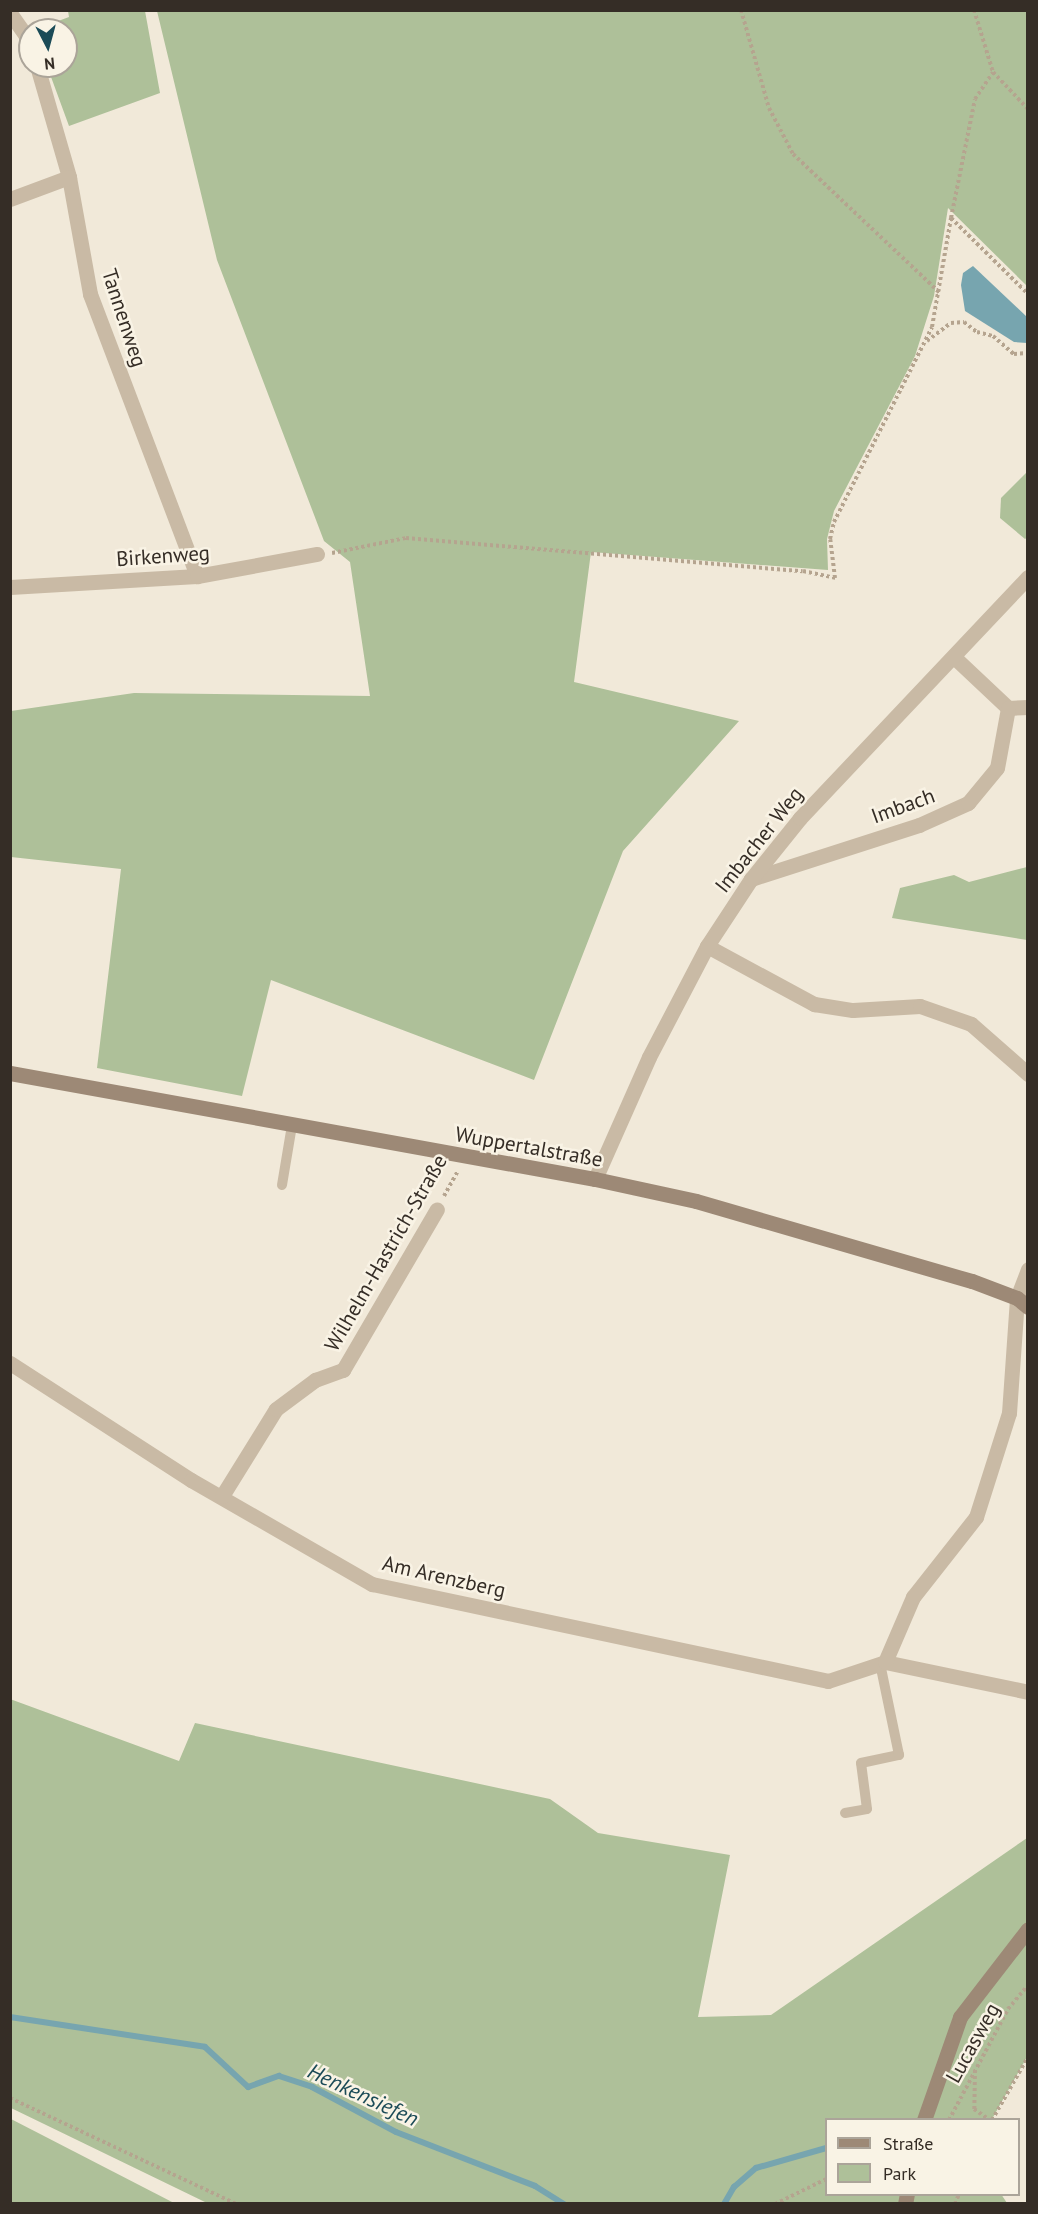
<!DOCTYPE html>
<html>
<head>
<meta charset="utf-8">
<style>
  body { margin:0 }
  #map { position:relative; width:1038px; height:2214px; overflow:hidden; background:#f1e9d9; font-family:"PT Sans",sans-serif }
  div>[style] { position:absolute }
  .green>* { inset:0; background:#aec099 }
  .water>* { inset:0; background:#77a5af }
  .stream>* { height:6px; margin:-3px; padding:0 3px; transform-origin:3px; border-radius:3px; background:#77a5af }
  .path>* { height:4px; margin-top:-2px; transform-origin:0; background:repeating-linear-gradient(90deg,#b5a48f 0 3px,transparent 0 6px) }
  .service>* { height:10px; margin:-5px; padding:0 5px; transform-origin:5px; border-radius:5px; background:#c9baa5 }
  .minor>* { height:15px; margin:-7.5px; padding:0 7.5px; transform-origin:7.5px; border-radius:7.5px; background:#c9baa5 }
  .secondary>* { height:15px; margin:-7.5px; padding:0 7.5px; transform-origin:7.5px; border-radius:7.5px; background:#9d8976 }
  span { translate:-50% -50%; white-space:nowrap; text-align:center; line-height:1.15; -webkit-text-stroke:5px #f9f3e5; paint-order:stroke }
  .street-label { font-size:21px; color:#352d26 }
  .water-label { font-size:22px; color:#1b4b57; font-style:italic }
  .frame { position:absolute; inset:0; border:12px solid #352d26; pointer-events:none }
  .legend { position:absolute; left:825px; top:2118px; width:195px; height:78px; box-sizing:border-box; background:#f9f3e5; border:2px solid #aba499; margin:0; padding:8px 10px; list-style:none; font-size:18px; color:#352d26 }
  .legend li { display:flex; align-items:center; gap:12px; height:30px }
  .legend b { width:30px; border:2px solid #aba499 }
  .north { position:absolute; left:18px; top:18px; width:60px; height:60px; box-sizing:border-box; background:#f9f3e5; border:2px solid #aba499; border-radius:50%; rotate:174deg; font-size:16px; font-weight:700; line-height:24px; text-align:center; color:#352d26 }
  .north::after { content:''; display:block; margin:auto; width:21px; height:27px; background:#1b4b57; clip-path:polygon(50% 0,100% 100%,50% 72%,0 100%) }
</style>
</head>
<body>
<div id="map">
  <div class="green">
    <div style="clip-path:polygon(68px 11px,145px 11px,160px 93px,69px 126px,47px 66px,66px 66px,66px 30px,34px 30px,69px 17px)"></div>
    <div style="clip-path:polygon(157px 11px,1027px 11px,1027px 286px,948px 208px,934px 296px,915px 356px,834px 511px,827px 539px,828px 570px,591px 552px,574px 682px,739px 721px,623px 851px,534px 1080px,271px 980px,242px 1096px,97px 1068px,121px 869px,11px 857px,11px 711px,134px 693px,370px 696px,350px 562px,324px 541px,217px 260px)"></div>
    <div style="clip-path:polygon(1027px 472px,1028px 537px,1025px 539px,1000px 518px,1001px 498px)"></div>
    <div style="clip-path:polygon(1027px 867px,1027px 940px,892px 918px,900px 888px,954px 875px,969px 882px)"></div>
    <div style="clip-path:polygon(10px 1699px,179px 1761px,195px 1723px,550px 1799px,598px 1833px,730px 1855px,698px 2017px,771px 2015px,1027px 1838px,1027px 2057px,992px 2119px,826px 2120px,826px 2194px,1001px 2194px,1007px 2203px,207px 2203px,11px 2108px)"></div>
    <div style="clip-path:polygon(11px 2119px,174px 2203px,11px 2203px)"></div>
  </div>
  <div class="water">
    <div style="clip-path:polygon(973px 266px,1027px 317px,1027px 343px,1014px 342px,965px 311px,961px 285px,963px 273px)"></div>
  </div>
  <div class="stream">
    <div style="left:10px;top:2017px;width:197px;rotate:8.7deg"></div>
    <div style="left:205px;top:2047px;width:59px;rotate:42.9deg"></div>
    <div style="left:248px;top:2087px;width:33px;rotate:-20deg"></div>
    <div style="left:279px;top:2076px;width:35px;rotate:18deg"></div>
    <div style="left:312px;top:2087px;width:95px;rotate:28.2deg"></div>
    <div style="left:396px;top:2132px;width:149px;rotate:21.2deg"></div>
    <div style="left:535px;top:2186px;width:34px;rotate:32deg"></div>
    <div style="left:724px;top:2204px;width:20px;rotate:-60deg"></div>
    <div style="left:734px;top:2187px;width:29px;rotate:-41deg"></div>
    <div style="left:756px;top:2168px;width:73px;rotate:-15.9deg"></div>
  </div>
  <div class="path">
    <div style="left:741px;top:10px;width:102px;rotate:74.1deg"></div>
    <div style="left:769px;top:108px;width:52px;rotate:62.4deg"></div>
    <div style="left:793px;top:154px;width:202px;rotate:43.4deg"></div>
    <div style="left:974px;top:10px;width:65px;rotate:73deg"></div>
    <div style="left:993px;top:72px;width:51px;rotate:46.6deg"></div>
    <div style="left:951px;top:218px;width:121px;rotate:-78.6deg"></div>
    <div style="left:975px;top:99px;width:32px;rotate:-56deg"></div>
    <div style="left:927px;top:341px;width:30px;rotate:-37deg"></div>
    <div style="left:951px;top:323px;width:13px;rotate:-4deg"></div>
    <div style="left:964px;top:322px;width:16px;rotate:38deg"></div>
    <div style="left:977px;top:332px;width:16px;rotate:14deg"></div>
    <div style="left:993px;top:336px;width:28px;rotate:41deg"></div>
    <div style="left:1014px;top:354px;width:14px;rotate:-4deg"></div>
    <div style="left:332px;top:553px;width:76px;rotate:-11.5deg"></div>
    <div style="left:406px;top:538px;width:398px;rotate:4.8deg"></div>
    <div style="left:803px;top:571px;width:33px;rotate:12deg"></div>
    <div style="left:835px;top:578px;width:39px;rotate:-97deg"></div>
    <div style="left:830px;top:539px;width:17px;rotate:-77deg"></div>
    <div style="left:834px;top:522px;width:218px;rotate:-63.3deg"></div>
    <div style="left:932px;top:327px;width:111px;rotate:-80.1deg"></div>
    <div style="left:951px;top:218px;width:108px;rotate:44.6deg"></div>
    <div style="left:444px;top:1196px;width:29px;rotate:-61deg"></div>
    <div style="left:975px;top:2070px;width:39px;rotate:91deg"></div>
    <div style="left:974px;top:2109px;width:19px;rotate:35deg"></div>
    <div style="left:10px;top:2098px;width:250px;rotate:25.1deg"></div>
    <div style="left:949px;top:2120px;width:126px;rotate:-62deg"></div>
    <div style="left:1008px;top:2009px;width:31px;rotate:-50deg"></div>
    <div style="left:992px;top:2120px;width:73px;rotate:-60.3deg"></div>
    <div style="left:775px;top:2204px;width:57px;rotate:-26.1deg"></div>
    <div style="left:955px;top:2204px;width:11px;rotate:-68deg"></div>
  </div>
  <div class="service">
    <div style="left:282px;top:1185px;width:61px;rotate:-80.5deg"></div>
    <div style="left:845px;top:1813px;width:22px;rotate:-10deg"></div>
    <div style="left:867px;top:1809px;width:46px;rotate:-97.4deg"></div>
    <div style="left:861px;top:1763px;width:39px;rotate:-12deg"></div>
    <div style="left:899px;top:1755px;width:94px;rotate:-101.7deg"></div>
  </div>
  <div class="minor">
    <div style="left:10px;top:13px;width:35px;rotate:55deg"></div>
    <div style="left:37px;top:66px;width:116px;rotate:73.9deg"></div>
    <div style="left:69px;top:177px;width:119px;rotate:79.8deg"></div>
    <div style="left:90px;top:294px;width:302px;rotate:69.2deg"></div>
    <div style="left:10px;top:199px;width:63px;rotate:-20.4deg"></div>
    <div style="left:10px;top:587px;width:187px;rotate:-3.4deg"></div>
    <div style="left:197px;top:576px;width:122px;rotate:-10.4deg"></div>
    <div style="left:955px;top:658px;width:73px;rotate:43.3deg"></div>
    <div style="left:1008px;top:708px;width:20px;rotate:-3deg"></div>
    <div style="left:751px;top:879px;width:176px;rotate:-17.8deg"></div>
    <div style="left:919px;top:825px;width:54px;rotate:-24.2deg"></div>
    <div style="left:968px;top:803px;width:45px;rotate:-50.4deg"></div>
    <div style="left:997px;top:768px;width:61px;rotate:-79.6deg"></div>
    <div style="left:707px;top:946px;width:122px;rotate:28.5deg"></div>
    <div style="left:814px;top:1004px;width:39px;rotate:9deg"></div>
    <div style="left:853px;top:1010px;width:67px;rotate:-3.4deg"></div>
    <div style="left:920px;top:1006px;width:54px;rotate:19.4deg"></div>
    <div style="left:971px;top:1024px;width:76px;rotate:41.3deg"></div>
    <div style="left:595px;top:1179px;width:133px;rotate:-66.1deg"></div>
    <div style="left:649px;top:1057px;width:125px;rotate:-62.4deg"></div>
    <div style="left:707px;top:946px;width:80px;rotate:-56.7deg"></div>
    <div style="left:751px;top:879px;width:78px;rotate:-51.2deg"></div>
    <div style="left:800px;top:818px;width:332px;rotate:-46.6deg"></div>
    <div style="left:10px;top:1363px;width:216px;rotate:32.9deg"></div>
    <div style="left:191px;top:1480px;width:209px;rotate:29.9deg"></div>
    <div style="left:372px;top:1584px;width:466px;rotate:12deg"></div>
    <div style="left:828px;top:1681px;width:60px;rotate:-18.4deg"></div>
    <div style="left:885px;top:1662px;width:146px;rotate:11.8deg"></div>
    <div style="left:222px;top:1496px;width:102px;rotate:-58.2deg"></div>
    <div style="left:276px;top:1409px;width:49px;rotate:-36.6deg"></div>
    <div style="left:315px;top:1380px;width:30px;rotate:-20deg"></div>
    <div style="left:343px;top:1370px;width:186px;rotate:-59.7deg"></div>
    <div style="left:885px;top:1662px;width:71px;rotate:-66.7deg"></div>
    <div style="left:913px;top:1597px;width:102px;rotate:-51.8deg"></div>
    <div style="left:976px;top:1517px;width:109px;rotate:-72.4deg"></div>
    <div style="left:1009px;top:1413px;width:115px;rotate:-86deg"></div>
    <div style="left:1017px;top:1298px;width:31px;rotate:-69deg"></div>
  </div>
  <div class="secondary">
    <div style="left:10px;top:1073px;width:595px;rotate:10.27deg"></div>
    <div style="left:595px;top:1179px;width:103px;rotate:12.3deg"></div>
    <div style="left:696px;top:1201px;width:287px;rotate:16.2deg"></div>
    <div style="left:972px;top:1281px;width:48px;rotate:20.7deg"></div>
    <div style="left:1017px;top:1298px;width:14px;rotate:39deg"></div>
    <div style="left:924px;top:2120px;width:109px;rotate:-70.7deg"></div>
    <div style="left:960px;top:2017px;width:111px;rotate:-52.3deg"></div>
    <div style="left:905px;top:2204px;width:10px;rotate:-79deg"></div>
  </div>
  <div class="street-label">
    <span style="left:124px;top:318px;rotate:72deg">Tannenweg</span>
    <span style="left:163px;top:556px;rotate:-4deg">Birkenweg</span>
    <span style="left:903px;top:806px;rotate:-20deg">Imbach</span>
    <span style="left:759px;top:840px;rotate:-52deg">Imbacher Weg</span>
    <span style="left:529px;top:1147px;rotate:10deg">Wuppertalstraße</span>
    <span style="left:386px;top:1253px;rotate:-60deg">Wilhelm-Hastrich-Straße</span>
    <span style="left:444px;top:1577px;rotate:13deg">Am Arenzberg</span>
    <span style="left:973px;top:2043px;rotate:-61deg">Lucasweg</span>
  </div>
  <div class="water-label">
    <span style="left:363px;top:2095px;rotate:25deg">Henkensiefen</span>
  </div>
  <div class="frame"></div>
  <ul class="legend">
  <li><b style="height:8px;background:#9d8976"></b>Straße</li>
  <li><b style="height:16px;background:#aec099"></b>Park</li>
  </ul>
  <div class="north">N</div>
</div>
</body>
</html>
